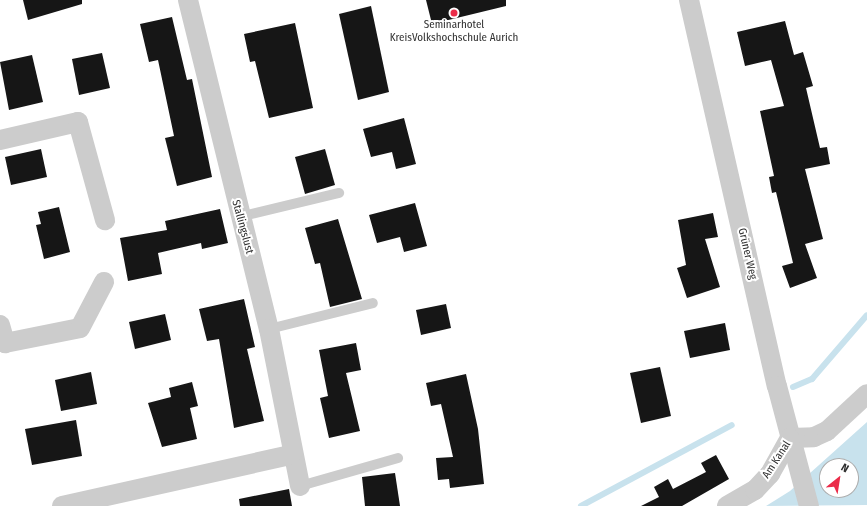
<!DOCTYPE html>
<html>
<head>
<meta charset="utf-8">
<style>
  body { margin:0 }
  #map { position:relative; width:867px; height:506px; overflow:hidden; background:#fff; font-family:"Fira Sans Condensed",sans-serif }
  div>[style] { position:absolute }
  .water>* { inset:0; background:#c8e2ed }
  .stream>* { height:6px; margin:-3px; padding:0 3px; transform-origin:3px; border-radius:3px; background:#c8e2ed }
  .building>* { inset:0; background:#161616 }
  .service>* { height:10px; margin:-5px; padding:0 5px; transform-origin:5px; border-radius:5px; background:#ccc }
  .minor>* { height:20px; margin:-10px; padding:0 10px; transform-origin:10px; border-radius:10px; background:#ccc }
  .dots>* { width:11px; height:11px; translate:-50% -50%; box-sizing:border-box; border:2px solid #fff; border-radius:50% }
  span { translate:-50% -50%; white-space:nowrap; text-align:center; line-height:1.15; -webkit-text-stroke:4px #fff; paint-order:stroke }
  .poi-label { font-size:11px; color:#2f2f2f }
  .street-label { font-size:11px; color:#2f2f2f }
  .north { position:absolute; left:819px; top:458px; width:40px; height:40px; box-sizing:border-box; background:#fff; border:1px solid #acacac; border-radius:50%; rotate:30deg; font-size:11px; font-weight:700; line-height:16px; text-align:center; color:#2f2f2f }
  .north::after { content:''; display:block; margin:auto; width:14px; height:18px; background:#eb2c49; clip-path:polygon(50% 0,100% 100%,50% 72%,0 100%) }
</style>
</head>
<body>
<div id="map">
  <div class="water">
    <div style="clip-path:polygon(evenodd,867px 422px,867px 505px,766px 506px,790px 491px,867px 422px,827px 466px,851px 466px,851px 490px,827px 490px,827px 466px)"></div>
  </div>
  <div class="stream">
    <div style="left:793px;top:387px;width:21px;rotate:-23deg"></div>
    <div style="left:812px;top:379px;width:84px;rotate:-49.3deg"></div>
    <div style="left:581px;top:506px;width:171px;rotate:-28.2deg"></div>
  </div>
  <div class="building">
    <div style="clip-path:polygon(23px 0,82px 0,82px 4px,28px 20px)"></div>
    <div style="clip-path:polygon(426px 0,506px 0,506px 6px,432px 24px)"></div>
    <div style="clip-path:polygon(371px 6px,389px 92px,358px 100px,339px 14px)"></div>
    <div style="clip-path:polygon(172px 17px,187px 80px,192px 79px,212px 177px,177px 186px,165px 138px,174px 136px,158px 60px,149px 62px,140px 24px)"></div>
    <div style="clip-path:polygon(785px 21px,794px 55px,803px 52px,813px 86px,806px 88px,820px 148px,827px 147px,830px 164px,805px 169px,823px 239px,805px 244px,817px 278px,790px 288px,782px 266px,793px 263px,776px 192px,772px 193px,769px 177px,774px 176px,760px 111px,784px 106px,771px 60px,745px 66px,737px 32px)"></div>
    <div style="clip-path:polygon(295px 23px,313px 108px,269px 118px,255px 61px,250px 62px,244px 34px)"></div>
    <div style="clip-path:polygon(102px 53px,110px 88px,79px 95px,72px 59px)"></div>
    <div style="clip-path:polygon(32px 55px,43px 102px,9px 110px,0 62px)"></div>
    <div style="clip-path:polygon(404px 118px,416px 164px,396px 169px,392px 152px,371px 157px,363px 129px)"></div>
    <div style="clip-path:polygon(41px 149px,47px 177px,11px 185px,5px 157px)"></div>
    <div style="clip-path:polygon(325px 149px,335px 185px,305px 194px,295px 157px)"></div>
    <div style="clip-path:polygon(415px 203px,427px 246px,404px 252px,400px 237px,377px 243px,369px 215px)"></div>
    <div style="clip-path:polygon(59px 207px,70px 252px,44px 259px,36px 225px,41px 224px,38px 212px)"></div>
    <div style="clip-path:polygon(220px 209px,228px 243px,202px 249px,201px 243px,158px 253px,162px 274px,128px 281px,120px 238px,167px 230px,165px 221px)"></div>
    <div style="clip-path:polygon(713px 213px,718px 237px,705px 239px,720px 287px,687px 298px,677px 268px,686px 265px,678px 220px)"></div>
    <div style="clip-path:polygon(338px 219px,362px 299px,330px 307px,320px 263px,315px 264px,305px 228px)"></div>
    <div style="clip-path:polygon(244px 299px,255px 347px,247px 349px,264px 421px,234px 428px,219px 339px,207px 341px,199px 309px)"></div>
    <div style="clip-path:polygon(446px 304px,451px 328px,421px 335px,416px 310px)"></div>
    <div style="clip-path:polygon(165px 314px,171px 340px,135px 349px,129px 322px)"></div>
    <div style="clip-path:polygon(725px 323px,730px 350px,690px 358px,684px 331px)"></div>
    <div style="clip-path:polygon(356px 343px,361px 370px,346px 373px,360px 431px,329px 438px,320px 398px,328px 396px,319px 350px)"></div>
    <div style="clip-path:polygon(660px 367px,671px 416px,641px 423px,630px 373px)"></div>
    <div style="clip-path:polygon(91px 372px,97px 404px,61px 411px,55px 380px)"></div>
    <div style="clip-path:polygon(466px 374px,478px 429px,484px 484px,450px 488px,449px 479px,438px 480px,436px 458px,453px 457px,441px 404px,431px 406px,426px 383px)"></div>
    <div style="clip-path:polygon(192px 382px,198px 406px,190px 408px,197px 439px,162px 447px,148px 403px,171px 397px,169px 388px)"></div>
    <div style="clip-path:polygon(76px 420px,82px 456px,32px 465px,25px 429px)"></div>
    <div style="clip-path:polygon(716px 455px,729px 479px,682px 506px,641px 506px,659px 497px,654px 487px,668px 479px,673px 489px,706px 472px,701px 463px)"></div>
    <div style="clip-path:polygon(395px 473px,400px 506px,365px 506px,362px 477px)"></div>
    <div style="clip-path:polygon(289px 489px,292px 506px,240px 506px,239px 499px)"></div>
  </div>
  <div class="service">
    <div style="left:239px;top:217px;width:103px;rotate:-13.5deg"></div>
    <div style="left:269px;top:329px;width:107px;rotate:-14deg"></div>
    <div style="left:300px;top:486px;width:102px;rotate:-15.9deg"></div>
  </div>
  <div class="minor">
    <div style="left:188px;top:0;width:339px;rotate:76.2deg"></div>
    <div style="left:269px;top:329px;width:160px;rotate:78.8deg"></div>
    <div style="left:689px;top:0;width:396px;rotate:77.2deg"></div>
    <div style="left:777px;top:386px;width:124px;rotate:75.1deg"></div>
    <div style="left:0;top:140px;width:80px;rotate:-13deg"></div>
    <div style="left:78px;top:122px;width:102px;rotate:74.6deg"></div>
    <div style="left:0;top:325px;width:19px;rotate:74deg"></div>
    <div style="left:5px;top:343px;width:76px;rotate:-11.3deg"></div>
    <div style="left:80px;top:328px;width:52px;rotate:-62.4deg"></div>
    <div style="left:790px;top:438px;width:24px;rotate:-2deg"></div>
    <div style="left:814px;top:437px;width:14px;rotate:-25deg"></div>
    <div style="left:827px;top:431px;width:54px;rotate:-42.8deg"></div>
    <div style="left:62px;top:506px;width:235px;rotate:-12.6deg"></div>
    <div style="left:727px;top:506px;width:32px;rotate:-30deg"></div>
    <div style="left:755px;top:490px;width:22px;rotate:-47deg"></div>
    <div style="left:770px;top:474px;width:41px;rotate:-60.9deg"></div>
  </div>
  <div class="dots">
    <div style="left:454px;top:13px;background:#eb2c49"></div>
  </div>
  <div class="poi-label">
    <span style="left:454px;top:32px">Seminarhotel<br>KreisVolkshochschule Aurich</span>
  </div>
  <div class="street-label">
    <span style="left:242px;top:227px;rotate:75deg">Stallingslust</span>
    <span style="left:747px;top:254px;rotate:77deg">Grüner Weg</span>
    <span style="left:777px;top:460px;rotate:-57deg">Am Kanal</span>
  </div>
  <div class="north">N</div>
</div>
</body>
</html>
